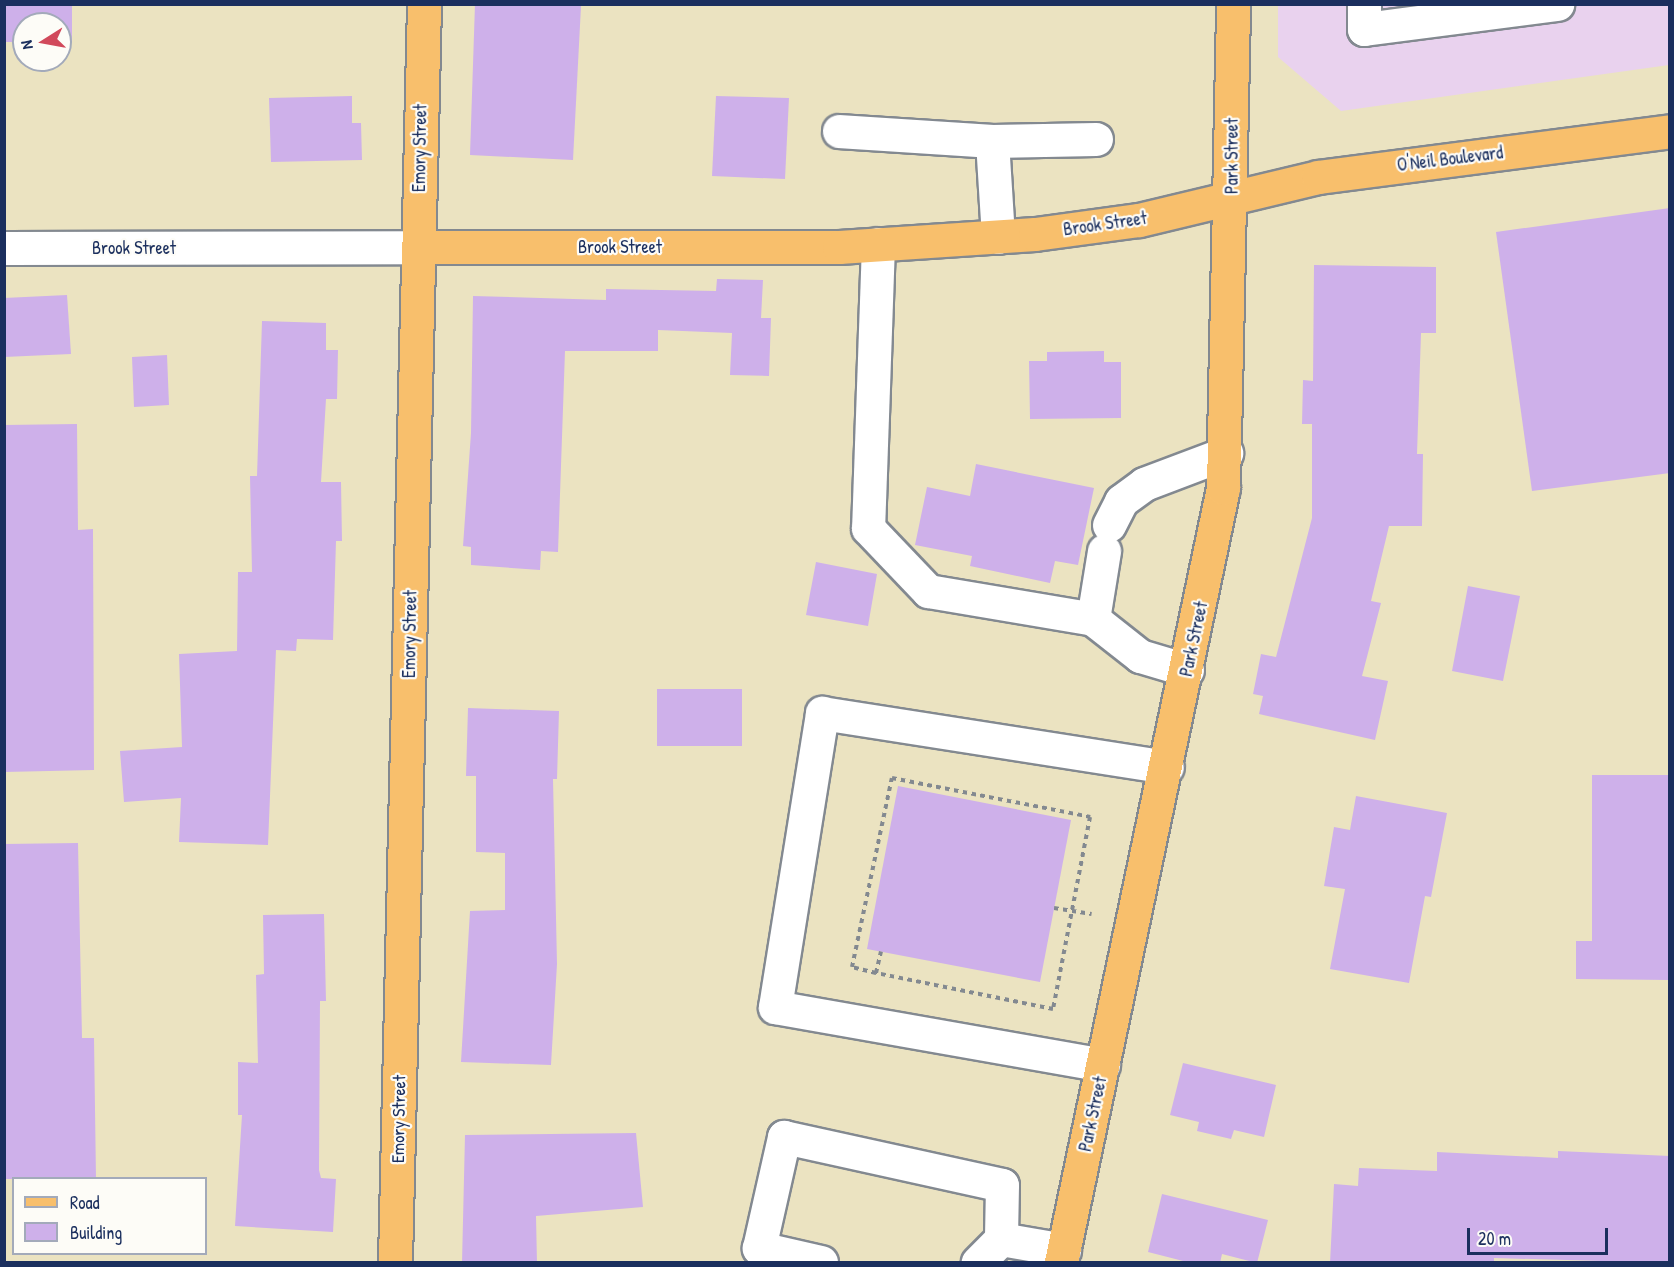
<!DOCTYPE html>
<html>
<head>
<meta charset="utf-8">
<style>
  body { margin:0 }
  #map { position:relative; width:1674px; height:1267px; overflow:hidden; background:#ebe3c1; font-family:"Patrick Hand",sans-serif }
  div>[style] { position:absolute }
  .built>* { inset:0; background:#e9d2ee }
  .building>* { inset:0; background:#ceb0ea }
  .path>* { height:4px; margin-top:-2px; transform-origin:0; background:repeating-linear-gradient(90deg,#838990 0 4.5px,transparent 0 9px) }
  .roads { filter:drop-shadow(2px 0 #838990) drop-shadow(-2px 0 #838990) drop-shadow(0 2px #838990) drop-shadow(0 -2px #838990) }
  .minor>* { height:33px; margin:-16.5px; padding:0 16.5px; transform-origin:16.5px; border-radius:16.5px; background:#fff }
  .major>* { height:33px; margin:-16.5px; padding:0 16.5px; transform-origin:16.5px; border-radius:16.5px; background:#f8bf6c }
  span { translate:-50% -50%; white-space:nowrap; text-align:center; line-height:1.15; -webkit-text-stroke:4.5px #fdfcf7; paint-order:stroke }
  .street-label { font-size:18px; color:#1b2f5e }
  .frame { position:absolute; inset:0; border:6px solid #1b2f5e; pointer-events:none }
  .legend { position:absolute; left:12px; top:1177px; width:195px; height:78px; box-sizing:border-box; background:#fdfcf7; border:2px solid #a3aaba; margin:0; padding:8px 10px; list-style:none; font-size:18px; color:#1b2f5e }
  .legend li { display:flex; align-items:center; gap:12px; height:30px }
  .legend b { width:30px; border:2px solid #a3aaba }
  .north { position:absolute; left:12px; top:12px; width:60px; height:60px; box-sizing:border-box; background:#fdfcf7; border:2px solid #a3aaba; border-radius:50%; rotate:259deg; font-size:16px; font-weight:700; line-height:24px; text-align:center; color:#1b2f5e }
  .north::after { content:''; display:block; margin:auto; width:21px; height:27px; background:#d1495b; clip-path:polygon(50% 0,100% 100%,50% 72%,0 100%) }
  .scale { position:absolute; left:1467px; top:1228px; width:141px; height:27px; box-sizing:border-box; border:3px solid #1b2f5e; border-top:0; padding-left:8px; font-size:18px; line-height:21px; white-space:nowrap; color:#1b2f5e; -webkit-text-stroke:4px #fdfcf7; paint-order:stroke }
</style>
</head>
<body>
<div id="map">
  <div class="built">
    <div style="clip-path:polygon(1278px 5px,1669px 5px,1669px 65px,1341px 111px,1278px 57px)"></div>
  </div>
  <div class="building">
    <div style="clip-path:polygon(4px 4px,72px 4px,72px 42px,60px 42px,60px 24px,24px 24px,24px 42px,4px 42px)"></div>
    <div style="clip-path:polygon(475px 4px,581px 6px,573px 160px,470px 155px)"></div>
    <div style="clip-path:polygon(352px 96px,352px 123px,361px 123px,362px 160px,271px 162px,269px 98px)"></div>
    <div style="clip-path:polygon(716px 96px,789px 98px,785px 179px,712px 176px)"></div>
    <div style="clip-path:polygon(1670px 208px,1670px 473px,1532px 491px,1496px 232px)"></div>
    <div style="clip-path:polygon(1314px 265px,1436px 267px,1436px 333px,1421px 333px,1417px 454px,1423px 454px,1422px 526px,1389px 526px,1371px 601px,1381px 603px,1362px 676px,1388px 681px,1375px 740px,1259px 714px,1263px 696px,1253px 694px,1261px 654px,1276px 657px,1312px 518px,1312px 424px,1302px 424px,1303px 380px,1313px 381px)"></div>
    <div style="clip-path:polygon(717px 279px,763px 280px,761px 318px,771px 318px,769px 376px,730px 375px,732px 333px,658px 330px,658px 351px,565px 351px,558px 552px,541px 551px,540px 570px,471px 565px,471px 547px,463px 546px,471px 433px,473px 296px,606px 300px,606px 289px,716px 291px)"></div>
    <div style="clip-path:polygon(67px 295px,71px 354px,4px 357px,4px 298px)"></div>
    <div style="clip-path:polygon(262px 321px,326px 323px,326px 350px,338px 350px,337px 399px,326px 399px,321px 482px,341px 482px,342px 541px,336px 541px,333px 640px,297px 639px,296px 651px,276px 650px,268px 845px,179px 842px,181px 798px,124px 802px,120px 751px,182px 747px,179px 654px,237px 651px,238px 572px,252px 572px,250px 476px,257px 476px)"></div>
    <div style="clip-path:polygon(1104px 351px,1104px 362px,1121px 362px,1121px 418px,1030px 419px,1029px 361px,1047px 361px,1047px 352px)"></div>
    <div style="clip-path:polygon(167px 355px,169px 405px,134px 407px,132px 357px)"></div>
    <div style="clip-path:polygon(77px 424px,78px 530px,93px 529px,94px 770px,4px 772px,4px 425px)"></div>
    <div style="clip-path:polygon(976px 464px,1094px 488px,1078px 565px,1055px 561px,1050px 583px,970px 566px,972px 556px,915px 545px,927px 487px,970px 496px)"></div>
    <div style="clip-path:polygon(816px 562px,877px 574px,868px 626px,806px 615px)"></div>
    <div style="clip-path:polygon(1468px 586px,1520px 596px,1503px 681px,1452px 671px)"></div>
    <div style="clip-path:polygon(657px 689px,742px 689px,742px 746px,657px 746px)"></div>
    <div style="clip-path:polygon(468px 708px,559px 711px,557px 779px,553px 779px,557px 964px,551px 1065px,461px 1062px,470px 911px,505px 910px,505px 853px,476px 852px,476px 776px,466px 776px)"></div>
    <div style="clip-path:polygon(1592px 775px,1670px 775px,1670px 980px,1576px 979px,1576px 941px,1592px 941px)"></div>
    <div style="clip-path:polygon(898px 786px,1071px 820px,1040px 982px,867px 949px)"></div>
    <div style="clip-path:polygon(1356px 796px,1447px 813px,1431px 897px,1425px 896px,1409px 983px,1330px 969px,1345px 889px,1324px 886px,1334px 827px,1350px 830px)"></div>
    <div style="clip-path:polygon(78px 843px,82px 1038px,94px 1038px,96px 1179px,4px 1179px,4px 844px)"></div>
    <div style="clip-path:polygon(324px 914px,326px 1001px,320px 1001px,319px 1170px,321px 1178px,336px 1179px,333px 1232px,235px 1226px,242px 1115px,238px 1115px,238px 1062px,258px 1063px,256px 975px,264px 974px,263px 915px)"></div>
    <div style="clip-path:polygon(1183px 1063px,1276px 1085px,1264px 1137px,1234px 1130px,1231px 1139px,1197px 1131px,1199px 1122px,1170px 1115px)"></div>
    <div style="clip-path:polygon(636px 1133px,643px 1207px,536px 1216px,537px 1263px,462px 1263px,465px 1135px)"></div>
    <div style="clip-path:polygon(1558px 1151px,1670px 1156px,1670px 1263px,1494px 1258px,1494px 1263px,1330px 1263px,1334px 1184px,1358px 1186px,1359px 1168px,1437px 1171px,1437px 1152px,1558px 1158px)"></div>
    <div style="clip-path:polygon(1162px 1194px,1268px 1220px,1257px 1263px,1222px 1254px,1220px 1263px,1191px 1263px,1148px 1252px)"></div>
  </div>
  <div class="path">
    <div style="left:1054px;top:908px;width:38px;rotate:9deg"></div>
    <div style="left:876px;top:973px;width:25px;rotate:-166deg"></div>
    <div style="left:852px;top:967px;width:193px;rotate:-78.1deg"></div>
    <div style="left:892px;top:778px;width:202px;rotate:11.1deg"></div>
    <div style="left:1090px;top:817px;width:196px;rotate:100.9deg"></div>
    <div style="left:1053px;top:1009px;width:181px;rotate:-168.5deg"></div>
    <div style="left:876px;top:973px;width:22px;rotate:-77deg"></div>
  </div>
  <div class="roads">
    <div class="minor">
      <div style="left:1364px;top:4px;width:25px;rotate:90deg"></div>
      <div style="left:1364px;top:29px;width:195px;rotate:-7.4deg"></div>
      <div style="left:839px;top:131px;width:153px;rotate:3.7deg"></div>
      <div style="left:992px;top:141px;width:96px;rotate:86.4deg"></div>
      <div style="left:992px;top:141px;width:104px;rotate:-1.1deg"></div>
      <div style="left:878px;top:244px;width:284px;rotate:92deg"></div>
      <div style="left:868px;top:528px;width:87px;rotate:46.4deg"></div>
      <div style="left:928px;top:591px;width:167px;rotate:9.6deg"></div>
      <div style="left:1093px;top:619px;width:60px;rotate:38.2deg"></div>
      <div style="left:1140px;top:656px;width:49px;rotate:16.6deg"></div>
      <div style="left:4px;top:248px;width:414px;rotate:-0.1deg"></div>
      <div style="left:1109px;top:525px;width:27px;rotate:-63deg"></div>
      <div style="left:1121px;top:501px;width:29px;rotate:-36deg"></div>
      <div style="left:1144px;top:484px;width:88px;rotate:-20.7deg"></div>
      <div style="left:1093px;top:619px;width:69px;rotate:-80.8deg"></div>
      <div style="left:1103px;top:1065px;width:333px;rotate:-170deg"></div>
      <div style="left:775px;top:1007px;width:298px;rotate:-80.9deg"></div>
      <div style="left:822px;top:713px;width:349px;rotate:8.9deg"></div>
      <div style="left:1001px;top:1239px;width:64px;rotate:9.9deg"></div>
      <div style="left:821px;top:1262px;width:64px;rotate:-167.3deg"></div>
      <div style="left:759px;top:1248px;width:114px;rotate:-77.3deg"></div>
      <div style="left:784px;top:1137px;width:223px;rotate:12.4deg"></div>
      <div style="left:1002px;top:1185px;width:54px;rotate:91.1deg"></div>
      <div style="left:1001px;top:1239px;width:33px;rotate:135deg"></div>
    </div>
    <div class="major">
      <div style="left:418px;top:247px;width:421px"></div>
      <div style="left:839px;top:247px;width:196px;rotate:-3.8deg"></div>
      <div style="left:1035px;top:234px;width:105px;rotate:-7.7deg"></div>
      <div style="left:1139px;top:220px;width:184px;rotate:-13.5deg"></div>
      <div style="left:1318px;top:177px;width:355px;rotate:-7.4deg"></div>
      <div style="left:395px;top:1262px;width:1258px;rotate:-88.68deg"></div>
      <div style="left:1061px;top:1262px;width:791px;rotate:-78.18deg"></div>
      <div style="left:1223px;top:488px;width:484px;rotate:-88.8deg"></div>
    </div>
  </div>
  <div class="street-label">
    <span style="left:420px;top:148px;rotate:-89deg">Emory Street</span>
    <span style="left:1232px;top:156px;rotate:-90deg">Park Street</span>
    <span style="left:1450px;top:159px;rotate:-7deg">O'Neil Boulevard</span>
    <span style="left:1105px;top:224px;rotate:-8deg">Brook Street</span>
    <span style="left:620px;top:247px">Brook Street</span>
    <span style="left:134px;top:248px">Brook Street</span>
    <span style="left:410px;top:634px;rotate:-89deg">Emory Street</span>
    <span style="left:1194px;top:639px;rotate:-78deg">Park Street</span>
    <span style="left:1093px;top:1114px;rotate:-78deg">Park Street</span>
    <span style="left:399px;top:1119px;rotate:-89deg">Emory Street</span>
  </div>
  <div class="frame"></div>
  <ul class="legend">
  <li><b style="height:8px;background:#f8bf6c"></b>Road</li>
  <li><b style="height:16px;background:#ceb0ea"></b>Building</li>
  </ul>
  <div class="north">N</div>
  <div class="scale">20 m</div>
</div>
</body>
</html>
